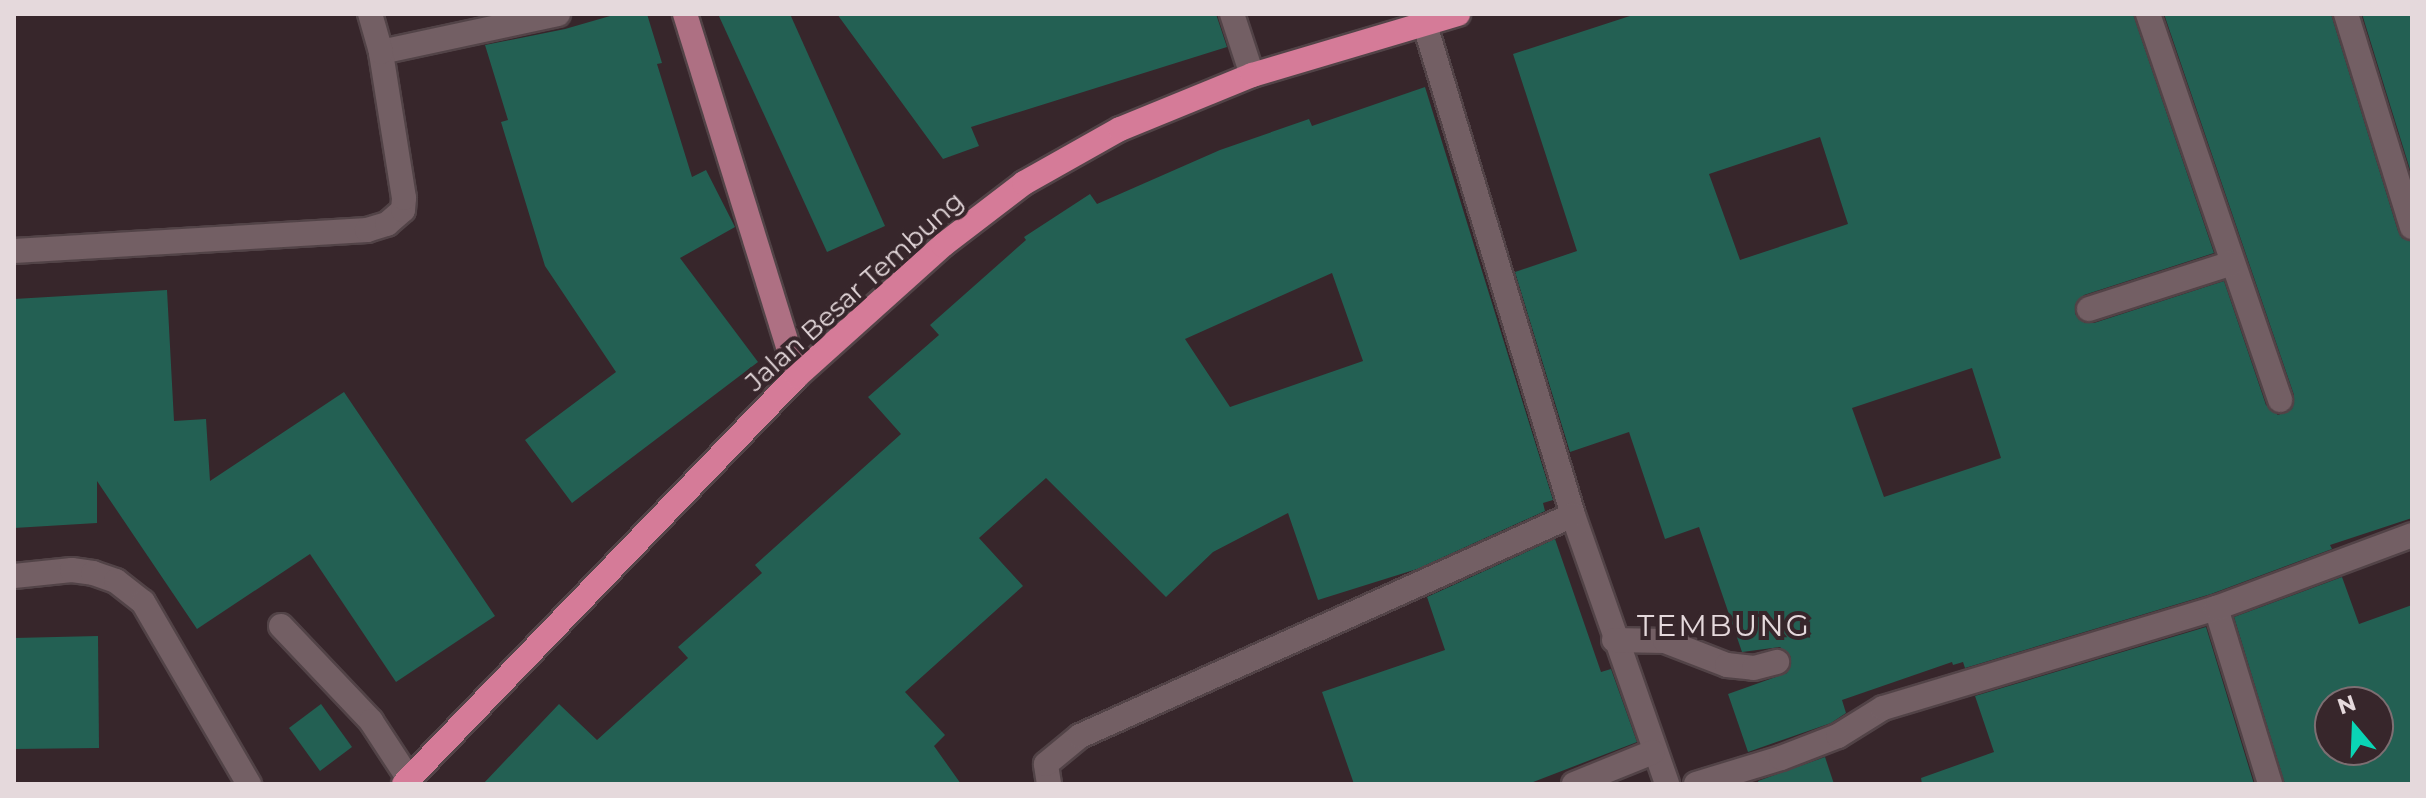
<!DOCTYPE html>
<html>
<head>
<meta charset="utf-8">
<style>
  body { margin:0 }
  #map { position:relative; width:2426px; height:798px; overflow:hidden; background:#37262b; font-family:Montserrat,sans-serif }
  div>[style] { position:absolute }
  .building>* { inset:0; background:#236053 }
  .roads { filter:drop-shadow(2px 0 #524347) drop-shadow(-2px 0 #524347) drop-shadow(0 2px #524347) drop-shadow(0 -2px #524347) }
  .minor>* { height:24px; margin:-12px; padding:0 12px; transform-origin:12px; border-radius:12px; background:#735f64 }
  .major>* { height:24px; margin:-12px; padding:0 12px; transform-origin:12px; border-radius:12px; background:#ae7083 }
  .highway>* { height:24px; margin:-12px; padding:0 12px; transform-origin:12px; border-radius:12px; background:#d57b98 }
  span { translate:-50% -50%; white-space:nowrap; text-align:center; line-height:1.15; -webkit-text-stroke:8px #37262b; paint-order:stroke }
  .street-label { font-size:26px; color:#e5d9dc }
  .quarter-label { font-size:30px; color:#e5d9dc; letter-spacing:2px }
  .frame { position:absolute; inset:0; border:16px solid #e5d9dc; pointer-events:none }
  .north { position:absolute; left:2314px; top:686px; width:80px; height:80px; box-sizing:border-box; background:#37262b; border:2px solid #7d6e72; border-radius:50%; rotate:341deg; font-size:22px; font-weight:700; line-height:32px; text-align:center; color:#e5d9dc }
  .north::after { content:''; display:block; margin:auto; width:28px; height:36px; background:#0ad5b5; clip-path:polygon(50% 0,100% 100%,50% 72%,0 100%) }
</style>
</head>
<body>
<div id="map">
  <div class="building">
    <div style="clip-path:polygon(617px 14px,647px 14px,662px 63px,657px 64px,692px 177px,706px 170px,735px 227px,680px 258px,758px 362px,572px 503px,525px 440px,616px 372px,545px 266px,501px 122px,508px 120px,485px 45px,565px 29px)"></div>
    <div style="clip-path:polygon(718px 14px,790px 14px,885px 226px,827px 252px)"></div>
    <div style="clip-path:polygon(837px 14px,1216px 14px,1227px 47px,971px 127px,979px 146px,943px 159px)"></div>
    <div style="clip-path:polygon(evenodd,1636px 14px,2133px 14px,2214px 253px,2084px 295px,2075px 305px,2075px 314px,2085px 323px,2094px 323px,2224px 281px,2266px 405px,2278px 415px,2292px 409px,2294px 395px,2164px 14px,2331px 14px,2398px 231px,2402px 238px,2412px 242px,2412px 518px,2330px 545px,2332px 549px,2211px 594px,1965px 668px,1963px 662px,1953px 665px,1952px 662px,1842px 700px,1846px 713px,1831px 723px,1748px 752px,1728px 694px,1787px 673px,1791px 657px,1780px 647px,1742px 652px,1699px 527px,1665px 539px,1629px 432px,1570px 452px,1515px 272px,1577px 251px,1513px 54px,1636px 14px,1820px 137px,1848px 224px,1740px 260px,1709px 174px,1820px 137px,1636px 14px,1972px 368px,2001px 458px,1884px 497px,1852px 408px,1972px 368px)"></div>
    <div style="clip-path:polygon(2362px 14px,2412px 14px,2412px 176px)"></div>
    <div style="clip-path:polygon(evenodd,1425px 87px,1553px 500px,1543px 503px,1545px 511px,1417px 569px,1318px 600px,1288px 513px,1213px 552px,1166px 597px,1046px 478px,979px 538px,1023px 586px,905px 692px,945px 735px,934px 746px,961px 784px,483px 784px,559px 704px,597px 740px,688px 658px,678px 647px,762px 573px,755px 565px,901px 434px,868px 397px,939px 335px,930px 325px,1026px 240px,1024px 237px,1090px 194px,1097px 204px,1220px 150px,1309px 119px,1312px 126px,1425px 87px,1332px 273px,1363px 361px,1230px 407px,1185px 339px,1332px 273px)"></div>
    <div style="clip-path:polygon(167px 290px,174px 421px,206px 419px,210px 481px,344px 392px,495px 616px,396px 682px,310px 554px,197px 629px,97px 481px,97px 523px,14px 528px,14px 299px)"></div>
    <div style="clip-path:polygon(1555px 539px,1601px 672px,1611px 669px,1637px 742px,1528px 784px,1354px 784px,1322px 692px,1445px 650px,1427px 597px)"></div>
    <div style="clip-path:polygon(evenodd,2342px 577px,2359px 624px,2412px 605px,2412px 784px,2285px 784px,2234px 617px,2342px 577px,2330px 702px,2378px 702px,2378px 750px,2330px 750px,2330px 702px)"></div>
    <div style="clip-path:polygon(2206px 627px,2254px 784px,1922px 784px,1921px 778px,1994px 752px,1975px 696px)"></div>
    <div style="clip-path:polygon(98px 636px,99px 748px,14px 749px,14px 638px)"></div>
    <div style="clip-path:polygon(321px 704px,352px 747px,320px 771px,289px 728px)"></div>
    <div style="clip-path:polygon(1825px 757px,1834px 784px,1759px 784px,1758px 781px)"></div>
  </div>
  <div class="roads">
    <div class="minor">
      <div style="left:1232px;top:14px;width:64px;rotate:71.8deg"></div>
      <div style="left:2148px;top:14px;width:408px;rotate:71.1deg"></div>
      <div style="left:2346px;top:14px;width:223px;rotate:72.8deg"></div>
      <div style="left:1425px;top:25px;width:512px;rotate:73.19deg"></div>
      <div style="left:1573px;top:515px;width:285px;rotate:70.7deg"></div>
      <div style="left:381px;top:52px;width:181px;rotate:-12.1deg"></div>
      <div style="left:14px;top:251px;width:354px;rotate:-3.4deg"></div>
      <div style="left:367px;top:230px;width:21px;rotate:-17deg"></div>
      <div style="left:387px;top:224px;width:21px;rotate:-41deg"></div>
      <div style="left:403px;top:210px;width:12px;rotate:-85deg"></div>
      <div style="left:404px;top:198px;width:148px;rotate:-99deg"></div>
      <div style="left:381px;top:52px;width:40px;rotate:-106deg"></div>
      <div style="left:2089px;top:309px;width:150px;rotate:-17.8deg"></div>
      <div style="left:14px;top:576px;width:58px;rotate:-5.9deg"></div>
      <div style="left:72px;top:570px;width:21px;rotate:8deg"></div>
      <div style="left:93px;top:573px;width:24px;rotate:19deg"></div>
      <div style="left:116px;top:581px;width:34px;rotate:38deg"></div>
      <div style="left:143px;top:602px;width:211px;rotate:59.8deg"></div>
      <div style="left:2216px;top:608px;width:184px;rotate:72.9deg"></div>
      <div style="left:281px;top:626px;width:131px;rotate:46.5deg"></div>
      <div style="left:371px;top:721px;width:69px;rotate:56.8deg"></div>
      <div style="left:1614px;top:640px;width:51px;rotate:1.1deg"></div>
      <div style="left:1665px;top:641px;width:66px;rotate:21.2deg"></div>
      <div style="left:1727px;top:665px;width:27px;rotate:6deg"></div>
      <div style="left:1754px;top:668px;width:24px;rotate:-15deg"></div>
      <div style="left:1049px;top:784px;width:20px;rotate:-99deg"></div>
      <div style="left:1046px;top:764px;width:44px;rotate:-39.5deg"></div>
      <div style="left:1080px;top:736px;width:540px;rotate:-24.15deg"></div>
      <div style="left:1574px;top:784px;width:85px;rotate:-22.1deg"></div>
      <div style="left:1696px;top:784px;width:89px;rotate:-17deg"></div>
      <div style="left:1781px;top:758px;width:61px;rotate:-21.1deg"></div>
      <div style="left:1838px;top:736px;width:53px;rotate:-31.9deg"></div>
      <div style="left:1883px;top:708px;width:348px;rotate:-16.7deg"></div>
      <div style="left:2216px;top:608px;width:209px;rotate:-20.4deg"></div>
    </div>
    <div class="major">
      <div style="left:685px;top:14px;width:379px;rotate:72.8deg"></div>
    </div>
    <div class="highway">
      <div style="left:404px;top:784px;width:566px;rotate:-46.07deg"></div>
      <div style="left:797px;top:376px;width:196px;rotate:-41.9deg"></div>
      <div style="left:943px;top:245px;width:102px;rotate:-37.4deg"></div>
      <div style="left:1024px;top:183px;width:110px;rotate:-29.4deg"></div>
      <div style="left:1120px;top:129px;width:143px;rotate:-22.2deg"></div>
      <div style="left:1252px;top:75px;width:215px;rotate:-16.5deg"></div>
    </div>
  </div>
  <div class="street-label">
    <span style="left:855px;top:292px;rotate:-42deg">Jalan Besar Tembung</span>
  </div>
  <div class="quarter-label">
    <span style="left:1724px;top:626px">TEMBUNG</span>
  </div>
  <div class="frame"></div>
  <div class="north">N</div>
</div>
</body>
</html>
